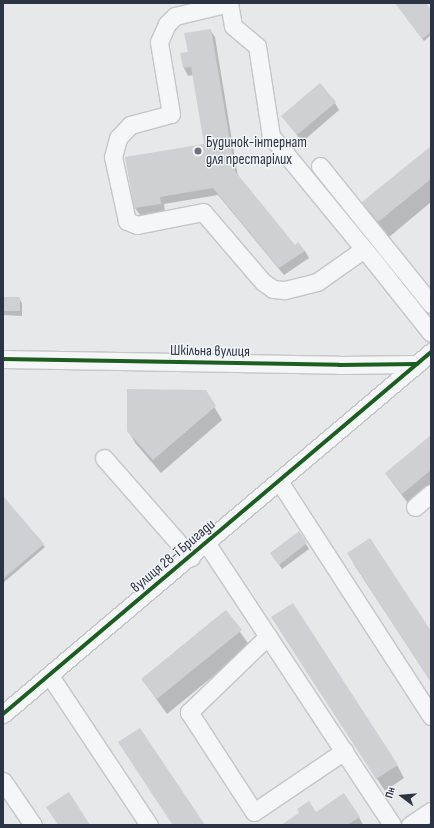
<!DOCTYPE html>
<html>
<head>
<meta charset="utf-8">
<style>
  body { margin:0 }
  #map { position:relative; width:434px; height:828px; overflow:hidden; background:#e6e8ea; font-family:"Sofia Sans Condensed",sans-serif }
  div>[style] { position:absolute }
  .shadow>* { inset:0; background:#0003 }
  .building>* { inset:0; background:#ced0d3 }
  .roads { filter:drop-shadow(1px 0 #c4c6c8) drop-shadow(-1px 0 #c4c6c8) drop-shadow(0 1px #c4c6c8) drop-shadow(0 -1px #c4c6c8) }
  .minor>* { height:17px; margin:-8.5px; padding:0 8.5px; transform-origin:8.5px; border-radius:8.5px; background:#f5f6f7 }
  .cycleway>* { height:4px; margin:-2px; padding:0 2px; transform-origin:2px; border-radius:2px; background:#1b5e20 }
  .dots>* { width:11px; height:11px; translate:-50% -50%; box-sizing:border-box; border:2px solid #f4f6f9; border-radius:50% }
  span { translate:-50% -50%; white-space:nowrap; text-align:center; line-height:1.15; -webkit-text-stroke:3px #f4f6f9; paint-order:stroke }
  .poi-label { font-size:15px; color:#2b3445 }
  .left { translate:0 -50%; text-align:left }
  .street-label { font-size:15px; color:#2b3445 }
  .frame { position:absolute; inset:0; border:4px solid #2b3445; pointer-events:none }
  .north { position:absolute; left:382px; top:776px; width:40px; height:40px; -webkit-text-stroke:3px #f4f6f9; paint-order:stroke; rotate:286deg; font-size:11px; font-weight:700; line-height:16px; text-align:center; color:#2b3445 }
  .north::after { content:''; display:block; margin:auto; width:14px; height:18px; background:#2b3445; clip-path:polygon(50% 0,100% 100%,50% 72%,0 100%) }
</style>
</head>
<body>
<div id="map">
  <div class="shadow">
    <div style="clip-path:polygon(396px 3px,424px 3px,431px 12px,431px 35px,424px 41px)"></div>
    <div style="clip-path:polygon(210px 30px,215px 37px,238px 177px,295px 246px,305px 251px,309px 258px,284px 275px,218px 195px,164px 204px,165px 211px,140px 215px,135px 208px,126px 158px,205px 145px,193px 75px,188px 76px,184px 68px,181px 54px,189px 52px)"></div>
    <div style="clip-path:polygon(335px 103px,339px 110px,302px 142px,283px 116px)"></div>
    <div style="clip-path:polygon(431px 147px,431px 202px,388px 238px,363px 203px)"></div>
    <div style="clip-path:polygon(3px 298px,19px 298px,22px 303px,22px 316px,3px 315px)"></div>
    <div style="clip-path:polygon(205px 391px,222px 420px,161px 473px,136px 444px,128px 431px)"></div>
    <div style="clip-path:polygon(431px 437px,431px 489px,410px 506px,386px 474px)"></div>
    <div style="clip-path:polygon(3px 498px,45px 547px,3px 583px)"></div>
    <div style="clip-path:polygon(299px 532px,309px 549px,282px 569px,271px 554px)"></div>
    <div style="clip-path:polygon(348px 553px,431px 633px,431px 682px,355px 566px)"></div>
    <div style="clip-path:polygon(225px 611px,250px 646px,167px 714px,142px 679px)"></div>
    <div style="clip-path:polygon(280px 630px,397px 765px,404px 778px,385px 791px)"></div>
    <div style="clip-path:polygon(316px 813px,359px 817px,363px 825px,283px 825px)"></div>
  </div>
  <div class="building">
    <div style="clip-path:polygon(395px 3px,426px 3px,431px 10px,431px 32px,422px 39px)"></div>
    <div style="clip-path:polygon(211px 29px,235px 171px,295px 245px,298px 242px,305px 251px,279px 268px,213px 188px,160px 197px,161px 204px,134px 208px,125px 157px,204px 144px,191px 67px,183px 68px,180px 53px,188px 52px,184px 33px)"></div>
    <div style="clip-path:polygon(320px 83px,336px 102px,297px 135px,281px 116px)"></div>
    <div style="clip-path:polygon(431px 146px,431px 179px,378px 222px,362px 202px)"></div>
    <div style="clip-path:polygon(3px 297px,20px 297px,20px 311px,3px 311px)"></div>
    <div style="clip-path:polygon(127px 389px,206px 390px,216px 406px,153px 460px,127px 431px)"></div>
    <div style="clip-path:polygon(431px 435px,431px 470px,402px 494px,385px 473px)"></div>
    <div style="clip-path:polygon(3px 496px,44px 544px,3px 579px)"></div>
    <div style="clip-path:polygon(299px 531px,307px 543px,279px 565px,270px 553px)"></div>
    <div style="clip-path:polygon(370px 538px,431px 631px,431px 682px,347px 553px)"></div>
    <div style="clip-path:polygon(293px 603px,398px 765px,376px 779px,271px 617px)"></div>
    <div style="clip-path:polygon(226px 610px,242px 630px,157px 699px,141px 679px)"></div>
    <div style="clip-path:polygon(140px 728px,205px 825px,173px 825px,158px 803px,118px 742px)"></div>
    <div style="clip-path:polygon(69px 792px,90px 825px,58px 825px,46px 807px)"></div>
    <div style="clip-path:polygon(344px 793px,360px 817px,347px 825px,281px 825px,299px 813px,297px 809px,309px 801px,316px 812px)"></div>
  </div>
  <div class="roads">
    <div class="minor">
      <div style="left:320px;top:166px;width:177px;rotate:51.2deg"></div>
      <div style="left:364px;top:249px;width:57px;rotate:144.9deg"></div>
      <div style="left:317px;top:282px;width:34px;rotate:166deg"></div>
      <div style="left:284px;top:290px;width:11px;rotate:-175deg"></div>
      <div style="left:273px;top:289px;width:12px;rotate:-145deg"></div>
      <div style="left:263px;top:282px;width:92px;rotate:-130.6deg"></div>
      <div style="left:203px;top:212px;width:67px;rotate:168.9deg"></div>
      <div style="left:137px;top:225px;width:11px;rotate:-158deg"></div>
      <div style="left:127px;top:221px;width:66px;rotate:-102.3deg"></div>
      <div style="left:113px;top:157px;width:20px;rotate:-75deg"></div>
      <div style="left:118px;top:138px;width:18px;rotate:-47deg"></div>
      <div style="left:130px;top:125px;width:42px;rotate:-15deg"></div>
      <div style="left:171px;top:114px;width:73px;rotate:-99.5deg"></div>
      <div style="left:159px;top:42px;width:20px;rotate:-66deg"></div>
      <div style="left:167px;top:24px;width:11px;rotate:-45deg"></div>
      <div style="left:175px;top:16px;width:56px;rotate:-13.5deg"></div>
      <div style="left:229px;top:3px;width:23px;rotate:80deg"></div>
      <div style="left:233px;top:26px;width:31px;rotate:40deg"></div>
      <div style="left:257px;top:46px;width:91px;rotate:81.2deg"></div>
      <div style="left:271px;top:136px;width:161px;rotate:50.6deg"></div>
      <div style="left:373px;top:260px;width:93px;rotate:51.5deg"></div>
      <div style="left:3px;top:359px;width:336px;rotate:1deg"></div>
      <div style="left:339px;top:365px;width:78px;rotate:-0.7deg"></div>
      <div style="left:104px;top:458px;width:132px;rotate:48.7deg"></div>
      <div style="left:279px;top:481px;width:280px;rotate:57.1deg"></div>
      <div style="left:415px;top:507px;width:21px;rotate:-41deg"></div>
      <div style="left:207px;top:544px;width:336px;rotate:56.6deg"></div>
      <div style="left:268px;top:636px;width:110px;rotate:136.1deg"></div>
      <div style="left:189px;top:712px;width:119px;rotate:57deg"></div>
      <div style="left:254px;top:812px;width:109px;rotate:-34.1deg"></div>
      <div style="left:50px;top:676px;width:179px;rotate:56.4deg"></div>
      <div style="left:3px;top:714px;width:561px;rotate:-40.22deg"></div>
      <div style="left:3px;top:781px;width:53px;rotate:55.7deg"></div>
      <div style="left:410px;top:825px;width:25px;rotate:-34deg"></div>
    </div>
  </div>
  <div class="cycleway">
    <div style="left:3px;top:359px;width:336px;rotate:1deg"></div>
    <div style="left:339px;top:365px;width:78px;rotate:-0.7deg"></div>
    <div style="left:3px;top:714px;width:561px;rotate:-40.22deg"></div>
  </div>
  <div class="dots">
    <div style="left:198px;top:151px;background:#6c737f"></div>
  </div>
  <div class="poi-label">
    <span class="left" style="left:206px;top:151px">Будинок-інтернат<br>для престарілих</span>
  </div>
  <div class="street-label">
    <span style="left:210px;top:351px;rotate:1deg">Шкільна вулиця</span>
    <span style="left:173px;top:556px;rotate:-40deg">вулиця 28-ї Бригади</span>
  </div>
  <div class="frame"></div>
  <div class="north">Пн</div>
</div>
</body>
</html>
